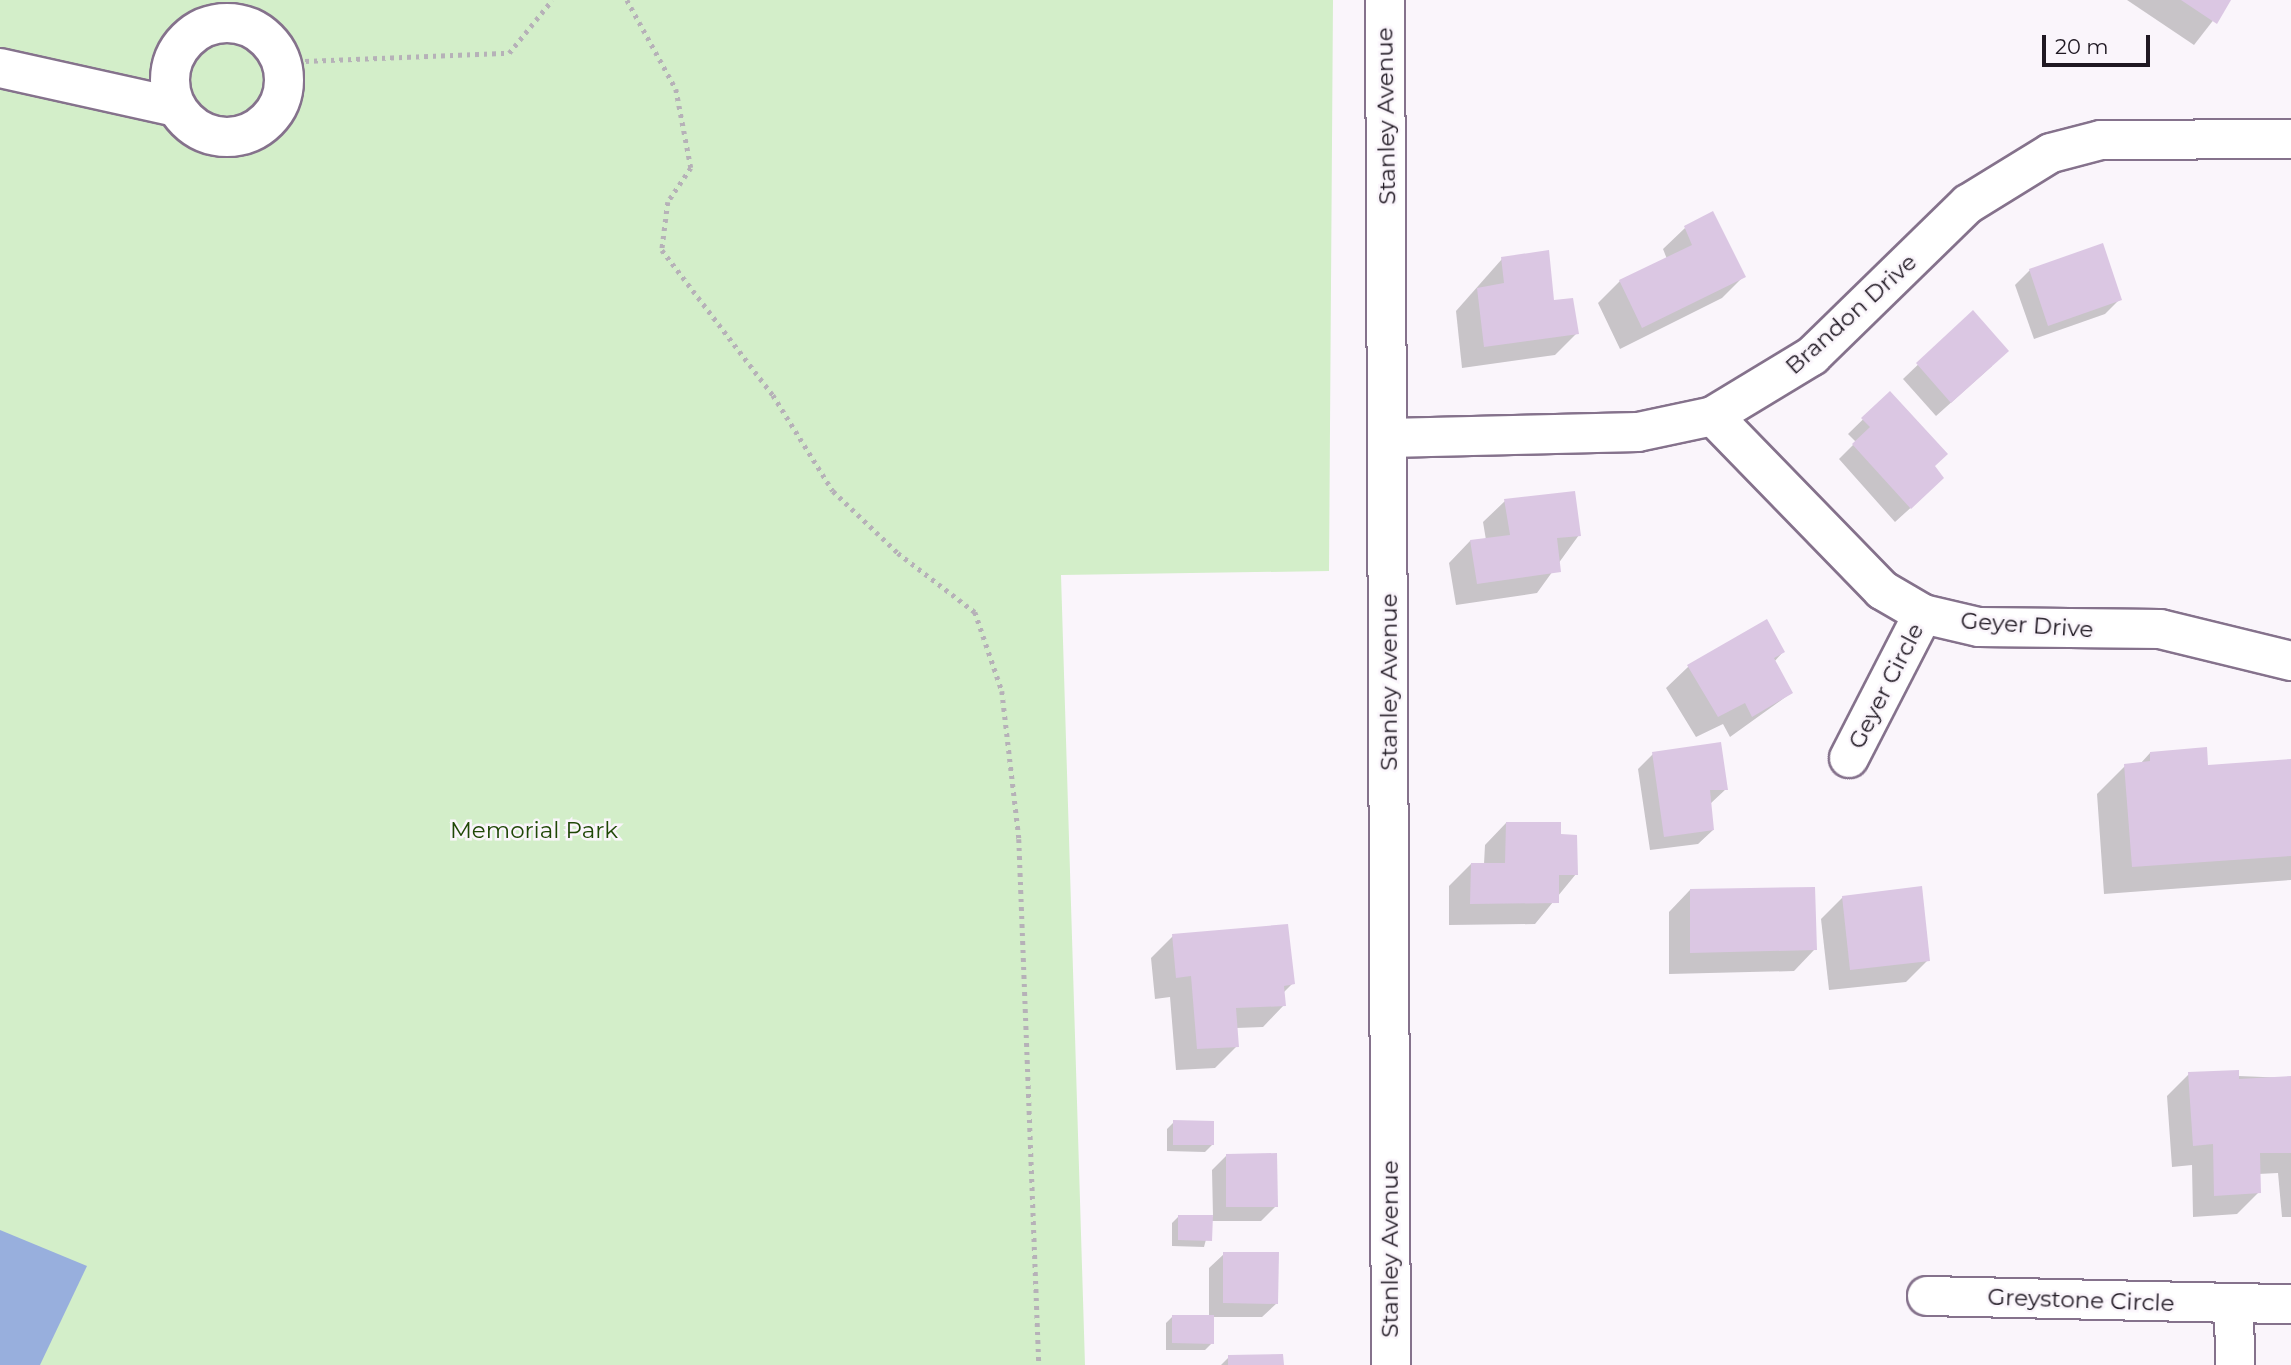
<!DOCTYPE html>
<html>
<head>
<meta charset="utf-8">
<style>
  body { margin:0 }
  #map { position:relative; width:2291px; height:1365px; overflow:hidden; background:#faf5fb; font-family:Montserrat,sans-serif }
  div>[style] { position:absolute }
  .green>* { inset:0; background:#d3eec9 }
  .water>* { inset:0; background:#98afdd }
  .shadow>* { inset:0; background:#0003 }
  .building>* { inset:0; background:#dbc7e3 }
  .path>* { height:4.5px; margin-top:-2.25px; transform-origin:0; background:repeating-linear-gradient(90deg,#b6b1b8 0 3.5px,transparent 0 8.5px) }
  .roads { filter:drop-shadow(2px 0 #85728c) drop-shadow(-2px 0 #85728c) drop-shadow(0 2px #85728c) drop-shadow(0 -2px #85728c) }
  .minor>* { height:38px; margin:-19px; padding:0 19px; transform-origin:19px; border-radius:19px; background:#fff }
  .minor>.ring { margin:-19px; padding:0; box-sizing:content-box; background:none; border:38px solid #fff; border-radius:50% }
  span { translate:-50% -50%; white-space:nowrap; text-align:center; line-height:1.15; -webkit-text-stroke:5px #faf5fb; paint-order:stroke }
  .street-label { font-size:23px; color:#1f1822 }
  .park-label { font-size:23px; color:#1f4706 }
  .scale { position:absolute; left:2042px; top:35px; width:108px; height:32px; box-sizing:border-box; border:4px solid #1f1822; border-top:0; padding-left:9px; font-size:21px; line-height:24px; white-space:nowrap; color:#1f1822; -webkit-text-stroke:5px #faf5fb; paint-order:stroke }
</style>
</head>
<body>
<div id="map">
  <div class="green">
    <div style="clip-path:polygon(0 0,1333px 0,1329px 571px,1061px 575px,1085px 1365px,0 1365px)"></div>
  </div>
  <div class="water">
    <div style="clip-path:polygon(0 1230px,87px 1266px,40px 1365px,0 1365px)"></div>
  </div>
  <div class="shadow">
    <div style="clip-path:polygon(2127px 0,2229px 0,2194px 45px)"></div>
    <div style="clip-path:polygon(1685px 228px,1743px 277px,1722px 298px,1620px 349px,1598px 303px,1620px 281px,1667px 259px,1663px 249px)"></div>
    <div style="clip-path:polygon(1502px 259px,1552px 302px,1577px 333px,1555px 355px,1462px 368px,1456px 311px)"></div>
    <div style="clip-path:polygon(2030px 270px,2120px 299px,2105px 314px,2034px 339px,2015px 285px)"></div>
    <div style="clip-path:polygon(1973px 312px,1992px 366px,1936px 416px,1903px 379px)"></div>
    <div style="clip-path:polygon(1890px 393px,1933px 466px,1927px 493px,1895px 522px,1839px 459px,1856px 442px,1848px 434px)"></div>
    <div style="clip-path:polygon(1505px 501px,1579px 535px,1537px 593px,1456px 605px,1449px 563px,1470px 541px,1486px 540px,1483px 522px)"></div>
    <div style="clip-path:polygon(1783px 652px,1774px 662px,1791px 693px,1730px 737px,1723px 724px,1696px 737px,1666px 688px,1688px 667px)"></div>
    <div style="clip-path:polygon(2150px 753px,2206px 767px,2291px 760px,2291px 880px,2104px 894px,2097px 794px,2125px 766px,2140px 764px)"></div>
    <div style="clip-path:polygon(1653px 754px,1726px 789px,1710px 804px,1713px 830px,1698px 844px,1650px 850px,1638px 769px)"></div>
    <div style="clip-path:polygon(1506px 823px,1559px 836px,1576px 874px,1535px 924px,1449px 925px,1449px 886px,1471px 864px,1484px 864px,1485px 845px)"></div>
    <div style="clip-path:polygon(1690px 890px,1815px 949px,1794px 971px,1669px 974px,1669px 912px)"></div>
    <div style="clip-path:polygon(1843px 897px,1928px 960px,1906px 982px,1829px 990px,1821px 919px)"></div>
    <div style="clip-path:polygon(1173px 936px,1293px 983px,1283px 993px,1284px 1005px,1263px 1027px,1236px 1028px,1237px 1046px,1215px 1068px,1176px 1070px,1170px 997px,1155px 999px,1151px 958px)"></div>
    <div style="clip-path:polygon(2189px 1074px,2291px 1078px,2291px 1217px,2282px 1217px,2278px 1173px,2258px 1174px,2259px 1192px,2237px 1214px,2193px 1217px,2192px 1165px,2172px 1167px,2167px 1096px)"></div>
    <div style="clip-path:polygon(1174px 1122px,1212px 1145px,1205px 1152px,1167px 1151px,1167px 1129px)"></div>
    <div style="clip-path:polygon(1226px 1156px,1276px 1206px,1261px 1221px,1211px 1221px,1204px 1247px,1172px 1246px,1172px 1223px,1179px 1216px,1213px 1217px,1212px 1170px)"></div>
    <div style="clip-path:polygon(1224px 1254px,1277px 1303px,1262px 1317px,1213px 1317px,1212px 1343px,1205px 1350px,1166px 1350px,1166px 1323px,1173px 1316px,1209px 1317px,1209px 1268px)"></div>
    <div style="clip-path:polygon(1229px 1357px,1282px 1365px,1221px 1365px)"></div>
  </div>
  <div class="building">
    <div style="clip-path:polygon(2181px 0,2231px 0,2217px 24px)"></div>
    <div style="clip-path:polygon(1713px 211px,1746px 277px,1642px 328px,1619px 280px,1692px 245px,1684px 226px)"></div>
    <div style="clip-path:polygon(2103px 243px,2122px 300px,2048px 326px,2029px 269px)"></div>
    <div style="clip-path:polygon(1549px 250px,1554px 300px,1573px 298px,1579px 334px,1484px 347px,1477px 288px,1504px 283px,1501px 257px)"></div>
    <div style="clip-path:polygon(1973px 310px,2009px 351px,1951px 403px,1916px 363px)"></div>
    <div style="clip-path:polygon(1890px 391px,1948px 454px,1935px 466px,1944px 478px,1911px 509px,1852px 444px,1870px 427px,1861px 418px)"></div>
    <div style="clip-path:polygon(1575px 491px,1581px 536px,1557px 538px,1561px 572px,1477px 584px,1470px 540px,1510px 535px,1504px 499px)"></div>
    <div style="clip-path:polygon(1767px 619px,1785px 652px,1774px 658px,1793px 693px,1752px 717px,1745px 703px,1718px 717px,1687px 665px)"></div>
    <div style="clip-path:polygon(1721px 742px,1728px 790px,1710px 790px,1714px 830px,1664px 837px,1652px 752px)"></div>
    <div style="clip-path:polygon(2207px 747px,2208px 765px,2291px 759px,2291px 856px,2132px 867px,2124px 764px,2150px 761px,2150px 752px)"></div>
    <div style="clip-path:polygon(1506px 822px,1561px 822px,1561px 834px,1577px 835px,1578px 875px,1559px 875px,1559px 903px,1470px 904px,1471px 863px,1505px 863px)"></div>
    <div style="clip-path:polygon(1922px 886px,1930px 961px,1850px 970px,1842px 896px)"></div>
    <div style="clip-path:polygon(1815px 887px,1817px 950px,1690px 953px,1690px 889px)"></div>
    <div style="clip-path:polygon(1288px 924px,1295px 984px,1284px 986px,1286px 1006px,1236px 1008px,1239px 1047px,1197px 1049px,1191px 976px,1176px 978px,1172px 934px)"></div>
    <div style="clip-path:polygon(2239px 1070px,2239px 1079px,2291px 1076px,2291px 1153px,2260px 1153px,2261px 1193px,2214px 1196px,2213px 1144px,2193px 1146px,2188px 1072px)"></div>
    <div style="clip-path:polygon(1173px 1120px,1214px 1121px,1214px 1145px,1173px 1145px)"></div>
    <div style="clip-path:polygon(1277px 1153px,1278px 1207px,1226px 1207px,1226px 1154px)"></div>
    <div style="clip-path:polygon(1178px 1215px,1213px 1215px,1212px 1241px,1178px 1240px)"></div>
    <div style="clip-path:polygon(1223px 1252px,1279px 1252px,1278px 1304px,1223px 1303px)"></div>
    <div style="clip-path:polygon(1172px 1315px,1214px 1315px,1214px 1344px,1172px 1343px)"></div>
    <div style="clip-path:polygon(1283px 1354px,1284px 1365px,1228px 1365px,1228px 1355px)"></div>
  </div>
  <div class="path">
    <div style="left:627px;top:0;width:102px;rotate:61.2deg"></div>
    <div style="left:676px;top:89px;width:80px;rotate:79.2deg"></div>
    <div style="left:691px;top:168px;width:41px;rotate:124.1deg"></div>
    <div style="left:668px;top:202px;width:48px;rotate:97.1deg"></div>
    <div style="left:662px;top:250px;width:183px;rotate:52.6deg"></div>
    <div style="left:773px;top:395px;width:113px;rotate:58deg"></div>
    <div style="left:833px;top:491px;width:90px;rotate:43.6deg"></div>
    <div style="left:898px;top:553px;width:97px;rotate:37.5deg"></div>
    <div style="left:975px;top:612px;width:83px;rotate:71.1deg"></div>
    <div style="left:1002px;top:691px;width:149px;rotate:83.4deg"></div>
    <div style="left:1019px;top:839px;width:526px;rotate:87.82deg"></div>
    <div style="left:280px;top:62px;width:229px;rotate:-2.3deg"></div>
    <div style="left:509px;top:53px;width:68px;rotate:-50.9deg"></div>
  </div>
  <div class="roads">
    <div class="minor">
      <div style="left:1385px;top:0;width:1365px;rotate:89.75deg"></div>
      <div class="ring" style="left:170px;top:23px;width:76px;height:76px"></div>
      <div style="left:0;top:68px;width:180px;rotate:12.5deg"></div>
      <div style="left:1713px;top:416px;width:243px;rotate:45.8deg"></div>
      <div style="left:1882px;top:590px;width:48px;rotate:30.3deg"></div>
      <div style="left:1923px;top:614px;width:57px;rotate:13.1deg"></div>
      <div style="left:1979px;top:627px;width:181px;rotate:0.6deg"></div>
      <div style="left:2160px;top:629px;width:135px;rotate:13.7deg"></div>
      <div style="left:1389px;top:438px;width:249px;rotate:-1.4deg"></div>
      <div style="left:1638px;top:432px;width:77px;rotate:-12deg"></div>
      <div style="left:1713px;top:416px;width:116px;rotate:-31.2deg"></div>
      <div style="left:1812px;top:356px;width:218px;rotate:-44.3deg"></div>
      <div style="left:1968px;top:204px;width:97px;rotate:-31.6deg"></div>
      <div style="left:2051px;top:153px;width:52px;rotate:-14.6deg"></div>
      <div style="left:2101px;top:140px;width:190px;rotate:-0.3deg"></div>
      <div style="left:1849px;top:758px;width:162px;rotate:-62.8deg"></div>
      <div style="left:1927px;top:1296px;width:364px;rotate:1.3deg"></div>
      <div style="left:2234px;top:1305px;width:60px;rotate:89deg"></div>
    </div>
  </div>
  <div class="street-label">
    <span style="left:1386px;top:116px;rotate:-91deg">Stanley Avenue</span>
    <span style="left:1851px;top:314px;rotate:-42deg">Brandon Drive</span>
    <span style="left:2027px;top:625px;rotate:4deg">Geyer Drive</span>
    <span style="left:1389px;top:682px;rotate:-90deg">Stanley Avenue</span>
    <span style="left:1886px;top:686px;rotate:-63deg">Geyer Circle</span>
    <span style="left:1390px;top:1249px;rotate:-90deg">Stanley Avenue</span>
    <span style="left:2081px;top:1300px;rotate:2deg">Greystone Circle</span>
  </div>
  <div class="park-label">
    <span style="left:534px;top:830px">Memorial Park</span>
  </div>
  <div class="scale">20 m</div>
</div>
</body>
</html>
